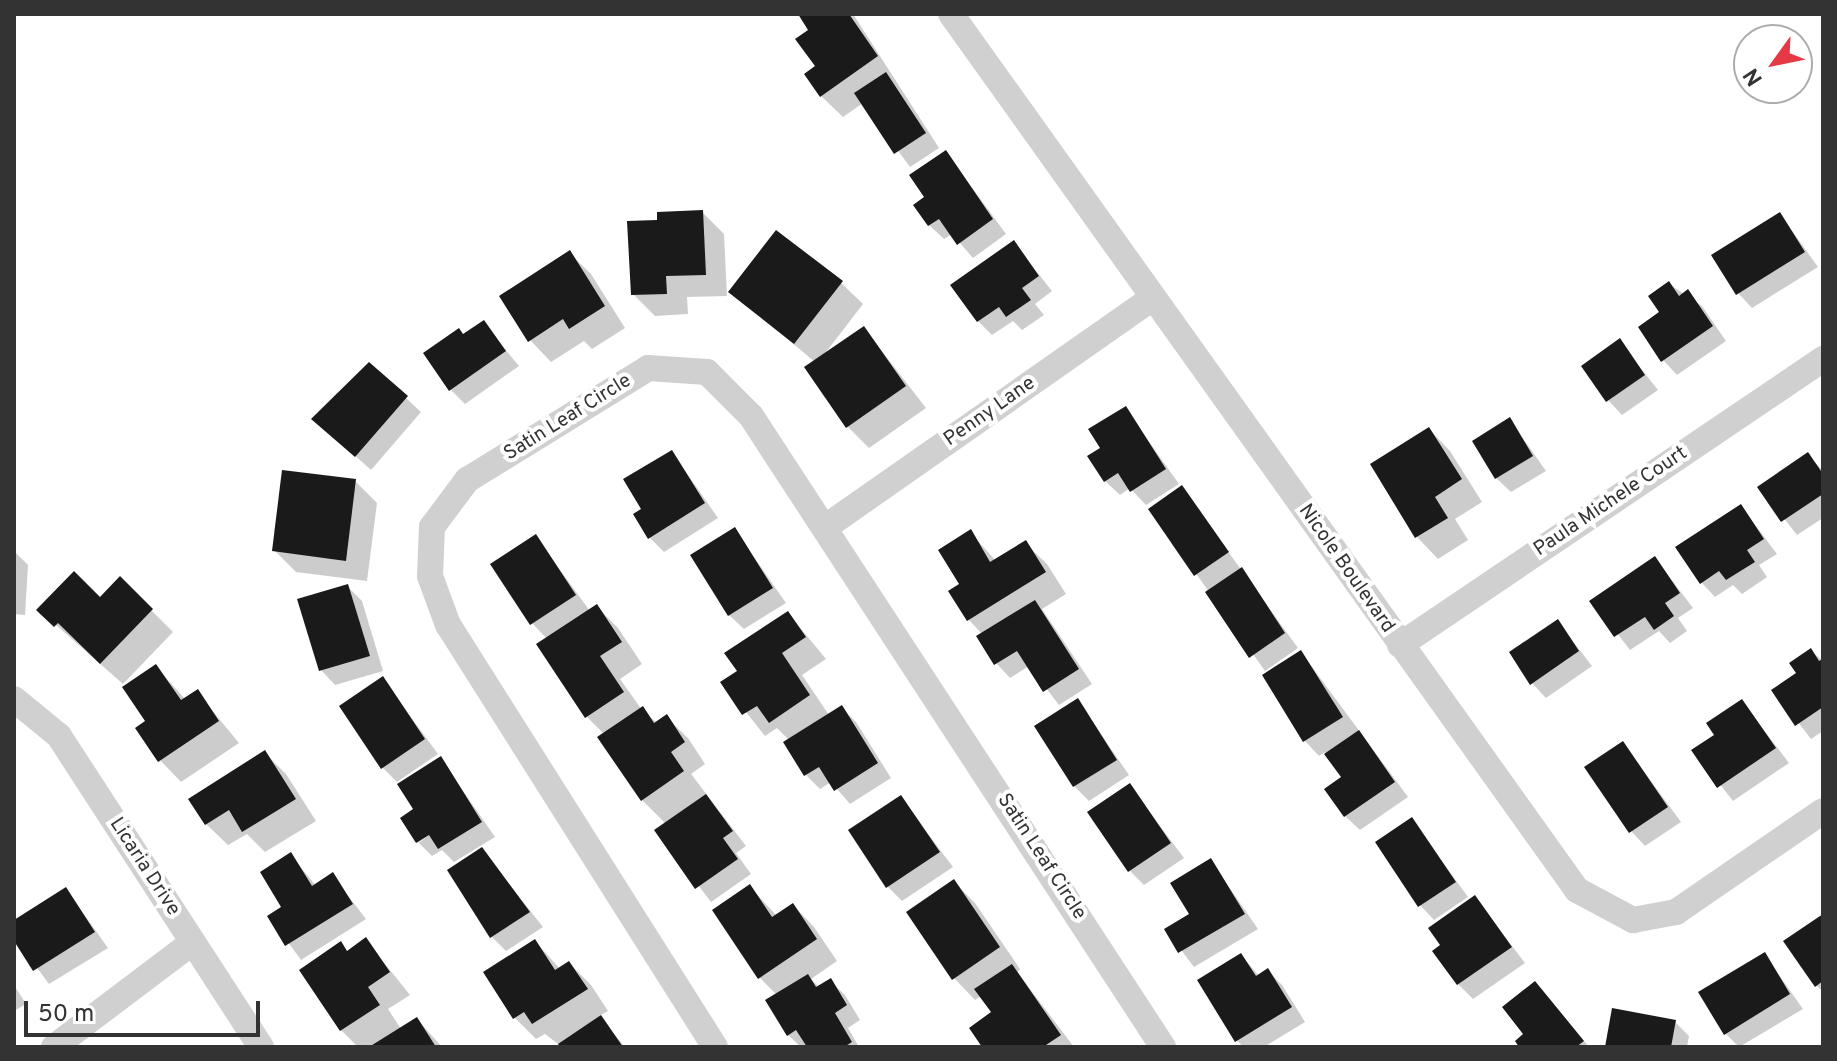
<!DOCTYPE html>
<html>
<head>
<meta charset="utf-8">
<style>
  body { margin:0 }
  #map { position:relative; width:1837px; height:1061px; overflow:hidden; background:#fff; font-family:Overpass,sans-serif }
  div>[style] { position:absolute }
  .shadow>* { inset:0; background:#0003 }
  .building>* { inset:0; background:#1a1a1a }
  .street>* { height:26px; margin:-13px; padding:0 13px; transform-origin:13px; border-radius:13px; background:#d0d0d0 }
  span { translate:-50% -50%; white-space:nowrap; text-align:center; line-height:1.15; -webkit-text-stroke:8px #fff; paint-order:stroke }
  .street-label { font-size:20px; color:#333 }
  .frame { position:absolute; inset:0; border:16px solid #333; pointer-events:none }
  .north { position:absolute; left:1733px; top:24px; width:80px; height:80px; box-sizing:border-box; background:#fff; border:2px solid #adadad; border-radius:50%; rotate:237deg; font-size:22px; font-weight:700; line-height:32px; text-align:center; color:#333 }
  .north::after { content:''; display:block; margin:auto; width:28px; height:36px; background:#e63946; clip-path:polygon(50% 0,100% 100%,50% 72%,0 100%) }
  .scale { position:absolute; left:24px; top:1001px; width:236px; height:36px; box-sizing:border-box; border:4px solid #333; border-top:0; padding-left:10px; font-size:24px; line-height:28px; white-space:nowrap; color:#333; -webkit-text-stroke:6px #fff; paint-order:stroke }
</style>
</head>
<body>
<div id="map">
  <div class="shadow">
    <div style="clip-path:polygon(800px 14px,853px 14px,939px 148px,910px 167px,863px 103px,843px 117px,821px 96px,811px 30px)"></div>
    <div style="clip-path:polygon(946px 152px,1006px 234px,973px 258px,952px 234px,944px 239px,929px 225px,927px 197px)"></div>
    <div style="clip-path:polygon(702px 212px,724px 234px,727px 296px,687px 297px,688px 314px,655px 316px,633px 294px,659px 222px)"></div>
    <div style="clip-path:polygon(1780px 214px,1818px 267px,1752px 308px,1738px 293px)"></div>
    <div style="clip-path:polygon(1014px 243px,1052px 291px,1035px 304px,1044px 315px,1022px 330px,1013px 321px,992px 335px,978px 321px)"></div>
    <div style="clip-path:polygon(569px 253px,591px 274px,625px 328px,592px 349px,584px 341px,551px 362px,530px 340px)"></div>
    <div style="clip-path:polygon(841px 283px,863px 304px,823px 356px,864px 328px,926px 408px,869px 448px,847px 426px,815px 362px,731px 292px)"></div>
    <div style="clip-path:polygon(1669px 284px,1702px 306px,1726px 341px,1677px 375px,1663px 360px,1662px 313px)"></div>
    <div style="clip-path:polygon(483px 323px,519px 366px,465px 404px,451px 390px,465px 336px)"></div>
    <div style="clip-path:polygon(1619px 341px,1658px 390px,1622px 415px,1608px 400px)"></div>
    <div style="clip-path:polygon(337px 393px,406px 398px,421px 412px,371px 470px,314px 419px)"></div>
    <div style="clip-path:polygon(1125px 408px,1179px 484px,1146px 505px,1130px 488px,1120px 495px,1105px 481px,1103px 448px)"></div>
    <div style="clip-path:polygon(1510px 420px,1546px 471px,1511px 492px,1496px 478px)"></div>
    <div style="clip-path:polygon(1429px 429px,1450px 451px,1482px 502px,1455px 519px,1468px 540px,1438px 559px,1417px 537px,1372px 465px)"></div>
    <div style="clip-path:polygon(672px 452px,718px 518px,664px 552px,649px 537px,644px 510px)"></div>
    <div style="clip-path:polygon(1808px 455px,1823px 471px,1823px 518px,1797px 535px,1760px 488px)"></div>
    <div style="clip-path:polygon(355px 481px,377px 503px,367px 581px,296px 572px,274px 550px)"></div>
    <div style="clip-path:polygon(1182px 488px,1298px 648px,1265px 671px,1151px 510px)"></div>
    <div style="clip-path:polygon(1741px 506px,1777px 554px,1759px 565px,1767px 577px,1742px 594px,1733px 585px,1715px 597px,1701px 582px)"></div>
    <div style="clip-path:polygon(735px 530px,786px 603px,744px 629px,729px 615px)"></div>
    <div style="clip-path:polygon(970px 532px,996px 561px,1025px 543px,1047px 564px,1066px 594px,1042px 609px,1092px 684px,1059px 705px,1029px 666px,1010px 678px,996px 663px,983px 635px,969px 620px,962px 585px)"></div>
    <div style="clip-path:polygon(535px 536px,590px 611px,596px 606px,618px 628px,642px 664px,620px 679px,642px 710px,657px 723px,666px 717px,688px 738px,705px 764px,691px 774px,746px 846px,736px 853px,751px 874px,711px 902px,657px 831px,666px 824px,642px 800px,605px 735px,587px 717px,547px 639px,532px 623px)"></div>
    <div style="clip-path:polygon(14px 551px,28px 565px,25px 615px,14px 614px)"></div>
    <div style="clip-path:polygon(1655px 558px,1693px 608px,1678px 618px,1687px 631px,1670px 643px,1659px 631px,1630px 650px,1592px 601px)"></div>
    <div style="clip-path:polygon(120px 579px,173px 632px,123px 684px,39px 610px,100px 600px)"></div>
    <div style="clip-path:polygon(347px 586px,362px 601px,383px 671px,335px 685px,321px 670px)"></div>
    <div style="clip-path:polygon(788px 613px,826px 659px,802px 675px,829px 715px,841px 707px,856px 722px,891px 778px,850px 804px,831px 782px,820px 789px,806px 775px,789px 740px,777px 728px,765px 736px,723px 683px,740px 672px)"></div>
    <div style="clip-path:polygon(1558px 622px,1592px 666px,1546px 698px,1532px 683px)"></div>
    <div style="clip-path:polygon(1811px 651px,1823px 661px,1823px 731px,1811px 739px,1774px 691px,1799px 674px)"></div>
    <div style="clip-path:polygon(1301px 652px,1408px 797px,1360px 830px,1345px 816px,1343px 777px,1325px 752px,1319px 756px,1305px 741px,1264px 675px)"></div>
    <div style="clip-path:polygon(156px 667px,186px 700px,197px 692px,239px 743px,181px 782px,160px 760px,148px 722px)"></div>
    <div style="clip-path:polygon(383px 679px,438px 754px,397px 782px,382px 767px)"></div>
    <div style="clip-path:polygon(1078px 701px,1129px 775px,1089px 801px,1074px 786px)"></div>
    <div style="clip-path:polygon(1742px 701px,1789px 763px,1733px 801px,1694px 751px,1717px 735px)"></div>
    <div style="clip-path:polygon(1623px 743px,1681px 822px,1645px 846px,1631px 831px)"></div>
    <div style="clip-path:polygon(265px 753px,286px 774px,316px 821px,265px 852px,247px 834px,228px 845px,206px 824px)"></div>
    <div style="clip-path:polygon(441px 759px,495px 837px,454px 862px,442px 850px,432px 856px,419px 843px,437px 828px,418px 843px,403px 819px,416px 810px)"></div>
    <div style="clip-path:polygon(1130px 786px,1184px 858px,1144px 885px,1129px 870px)"></div>
    <div style="clip-path:polygon(901px 798px,953px 867px,902px 901px,888px 887px)"></div>
    <div style="clip-path:polygon(1412px 820px,1468px 897px,1434px 920px,1420px 905px)"></div>
    <div style="clip-path:polygon(482px 850px,543px 927px,506px 951px,492px 937px)"></div>
    <div style="clip-path:polygon(291px 855px,316px 886px,332px 875px,366px 919px,301px 960px,269px 916px,284px 907px)"></div>
    <div style="clip-path:polygon(1211px 861px,1258px 929px,1194px 967px,1166px 930px,1192px 915px)"></div>
    <div style="clip-path:polygon(954px 882px,975px 903px,1020px 969px,1017px 972px,1074px 1047px,985px 1047px,994px 1013px,981px 996px,975px 1000px,954px 978px)"></div>
    <div style="clip-path:polygon(750px 887px,777px 916px,793px 905px,814px 927px,837px 961px,811px 979px,819px 987px,830px 981px,845px 995px,860px 1020px,848px 1028px,859px 1047px,801px 1047px,788px 1035px,777px 995px,760px 978px)"></div>
    <div style="clip-path:polygon(66px 889px,108px 948px,49px 984px,14px 937px,14px 922px)"></div>
    <div style="clip-path:polygon(1475px 898px,1525px 963px,1473px 999px,1458px 984px,1443px 946px)"></div>
    <div style="clip-path:polygon(1823px 916px,1823px 992px,1816px 985px)"></div>
    <div style="clip-path:polygon(366px 940px,410px 995px,388px 1009px,401px 1029px,417px 1019px,442px 1047px,358px 1047px,341px 1030px,340px 944px,348px 952px)"></div>
    <div style="clip-path:polygon(535px 941px,560px 969px,569px 963px,591px 985px,608px 1011px,599px 1016px,625px 1047px,562px 1047px,545px 1034px,536px 1039px,515px 1018px)"></div>
    <div style="clip-path:polygon(1764px 954px,1803px 1009px,1739px 1047px,1725px 1033px)"></div>
    <div style="clip-path:polygon(1241px 955px,1259px 976px,1268px 971px,1282px 985px,1305px 1022px,1264px 1047px,1243px 1047px,1237px 1040px)"></div>
    <div style="clip-path:polygon(1535px 983px,1549px 998px,1589px 1047px,1522px 1047px)"></div>
    <div style="clip-path:polygon(14px 985px,26px 1004px,14px 1011px)"></div>
    <div style="clip-path:polygon(1675px 1022px,1689px 1036px,1687px 1047px,1608px 1047px)"></div>
  </div>
  <div class="building">
    <div style="clip-path:polygon(798px 14px,849px 14px,878px 56px,820px 97px,804px 74px,815px 66px,795px 39px,808px 30px)"></div>
    <div style="clip-path:polygon(886px 72px,926px 133px,894px 154px,854px 93px)"></div>
    <div style="clip-path:polygon(946px 150px,993px 219px,957px 245px,939px 219px,928px 226px,913px 205px,924px 197px,909px 175px)"></div>
    <div style="clip-path:polygon(703px 210px,706px 275px,666px 276px,667px 294px,631px 295px,627px 221px,657px 220px,657px 212px)"></div>
    <div style="clip-path:polygon(1780px 212px,1805px 252px,1736px 295px,1711px 255px)"></div>
    <div style="clip-path:polygon(776px 230px,843px 281px,794px 344px,728px 292px)"></div>
    <div style="clip-path:polygon(1014px 240px,1039px 276px,1022px 288px,1031px 300px,1006px 317px,999px 307px,977px 322px,950px 285px)"></div>
    <div style="clip-path:polygon(570px 250px,605px 306px,569px 329px,563px 319px,528px 342px,499px 296px)"></div>
    <div style="clip-path:polygon(1669px 281px,1679px 296px,1688px 289px,1713px 326px,1661px 362px,1638px 327px,1659px 312px,1648px 296px)"></div>
    <div style="clip-path:polygon(484px 320px,506px 351px,449px 391px,423px 353px,459px 328px,463px 334px)"></div>
    <div style="clip-path:polygon(864px 326px,906px 386px,846px 428px,804px 367px)"></div>
    <div style="clip-path:polygon(1620px 338px,1645px 375px,1606px 402px,1581px 366px)"></div>
    <div style="clip-path:polygon(369px 362px,408px 396px,355px 457px,311px 419px)"></div>
    <div style="clip-path:polygon(1126px 406px,1166px 469px,1130px 492px,1118px 473px,1104px 482px,1087px 456px,1100px 448px,1088px 429px)"></div>
    <div style="clip-path:polygon(1510px 417px,1533px 456px,1495px 479px,1472px 441px)"></div>
    <div style="clip-path:polygon(1429px 427px,1462px 479px,1435px 497px,1448px 518px,1415px 538px,1370px 464px)"></div>
    <div style="clip-path:polygon(672px 450px,705px 503px,648px 539px,633px 514px,641px 509px,623px 479px)"></div>
    <div style="clip-path:polygon(1808px 452px,1823px 474px,1823px 494px,1781px 522px,1757px 487px)"></div>
    <div style="clip-path:polygon(282px 470px,356px 479px,346px 561px,272px 551px)"></div>
    <div style="clip-path:polygon(1182px 485px,1229px 552px,1194px 576px,1148px 509px)"></div>
    <div style="clip-path:polygon(1741px 504px,1764px 539px,1747px 550px,1755px 562px,1726px 580px,1719px 571px,1700px 584px,1675px 547px)"></div>
    <div style="clip-path:polygon(735px 527px,773px 588px,728px 616px,690px 555px)"></div>
    <div style="clip-path:polygon(971px 529px,990px 562px,1026px 540px,1046px 572px,967px 621px,948px 591px,959px 584px,938px 550px)"></div>
    <div style="clip-path:polygon(536px 534px,576px 595px,530px 625px,490px 564px)"></div>
    <div style="clip-path:polygon(1655px 556px,1680px 593px,1665px 603px,1674px 616px,1654px 630px,1645px 617px,1614px 637px,1589px 601px)"></div>
    <div style="clip-path:polygon(1242px 567px,1285px 633px,1249px 658px,1205px 592px)"></div>
    <div style="clip-path:polygon(74px 571px,100px 597px,120px 576px,153px 609px,100px 664px,58px 623px,54px 627px,36px 610px)"></div>
    <div style="clip-path:polygon(348px 584px,370px 656px,319px 671px,297px 599px)"></div>
    <div style="clip-path:polygon(1035px 600px,1079px 669px,1043px 692px,1017px 651px,994px 665px,976px 636px)"></div>
    <div style="clip-path:polygon(597px 604px,622px 642px,600px 656px,624px 692px,585px 718px,536px 644px)"></div>
    <div style="clip-path:polygon(788px 611px,806px 637px,782px 653px,810px 695px,769px 723px,757px 706px,742px 715px,720px 682px,737px 671px,724px 653px)"></div>
    <div style="clip-path:polygon(1558px 619px,1579px 651px,1530px 685px,1509px 652px)"></div>
    <div style="clip-path:polygon(1811px 648px,1819px 661px,1823px 659px,1823px 707px,1795px 726px,1771px 690px,1796px 673px,1789px 663px)"></div>
    <div style="clip-path:polygon(1301px 650px,1343px 717px,1303px 742px,1262px 675px)"></div>
    <div style="clip-path:polygon(156px 664px,181px 700px,198px 689px,219px 721px,158px 762px,135px 728px,145px 721px,122px 687px)"></div>
    <div style="clip-path:polygon(383px 676px,425px 739px,381px 769px,339px 706px)"></div>
    <div style="clip-path:polygon(1078px 698px,1117px 760px,1073px 787px,1034px 726px)"></div>
    <div style="clip-path:polygon(1742px 699px,1776px 748px,1717px 788px,1691px 750px,1714px 735px,1706px 723px)"></div>
    <div style="clip-path:polygon(842px 705px,878px 763px,834px 791px,819px 767px,804px 776px,783px 742px)"></div>
    <div style="clip-path:polygon(643px 706px,654px 723px,667px 714px,685px 742px,671px 752px,684px 771px,641px 801px,597px 737px)"></div>
    <div style="clip-path:polygon(1359px 730px,1395px 782px,1344px 817px,1324px 789px,1341px 777px,1324px 754px)"></div>
    <div style="clip-path:polygon(1623px 741px,1668px 807px,1629px 833px,1584px 767px)"></div>
    <div style="clip-path:polygon(265px 750px,296px 799px,242px 832px,229px 810px,205px 825px,188px 799px)"></div>
    <div style="clip-path:polygon(441px 756px,482px 822px,438px 849px,429px 835px,416px 843px,400px 818px,413px 809px,397px 784px)"></div>
    <div style="clip-path:polygon(1130px 783px,1171px 843px,1128px 872px,1087px 812px)"></div>
    <div style="clip-path:polygon(706px 794px,733px 831px,723px 838px,738px 859px,695px 889px,654px 830px)"></div>
    <div style="clip-path:polygon(901px 795px,940px 852px,886px 888px,848px 830px)"></div>
    <div style="clip-path:polygon(1412px 817px,1456px 882px,1418px 907px,1375px 842px)"></div>
    <div style="clip-path:polygon(482px 847px,530px 912px,490px 938px,447px 870px)"></div>
    <div style="clip-path:polygon(291px 852px,312px 886px,333px 872px,353px 904px,285px 946px,267px 916px,281px 907px,260px 872px)"></div>
    <div style="clip-path:polygon(1211px 858px,1245px 914px,1178px 953px,1164px 929px,1189px 914px,1170px 883px)"></div>
    <div style="clip-path:polygon(954px 879px,1000px 947px,952px 980px,906px 912px)"></div>
    <div style="clip-path:polygon(750px 884px,772px 917px,793px 903px,817px 939px,758px 979px,712px 910px)"></div>
    <div style="clip-path:polygon(66px 887px,95px 932px,33px 971px,14px 941px,14px 920px)"></div>
    <div style="clip-path:polygon(1475px 895px,1512px 947px,1457px 985px,1432px 951px,1440px 945px,1428px 928px)"></div>
    <div style="clip-path:polygon(1823px 914px,1823px 981px,1815px 987px,1783px 941px)"></div>
    <div style="clip-path:polygon(366px 937px,390px 972px,368px 987px,380px 1005px,340px 1031px,299px 970px,341px 941px,347px 951px)"></div>
    <div style="clip-path:polygon(535px 939px,555px 970px,569px 961px,588px 989px,532px 1024px,524px 1012px,513px 1019px,483px 972px)"></div>
    <div style="clip-path:polygon(1765px 952px,1790px 994px,1724px 1035px,1698px 992px)"></div>
    <div style="clip-path:polygon(1241px 953px,1256px 976px,1268px 968px,1292px 1007px,1235px 1042px,1197px 980px)"></div>
    <div style="clip-path:polygon(1012px 964px,1061px 1035px,1043px 1047px,982px 1047px,969px 1028px,991px 1012px,974px 989px)"></div>
    <div style="clip-path:polygon(808px 974px,816px 987px,831px 978px,847px 1005px,835px 1013px,852px 1042px,844px 1047px,807px 1047px,796px 1030px,787px 1036px,765px 1000px)"></div>
    <div style="clip-path:polygon(1535px 981px,1584px 1041px,1576px 1047px,1519px 1047px,1515px 1041px,1523px 1034px,1502px 1007px)"></div>
    <div style="clip-path:polygon(1612px 1008px,1676px 1020px,1671px 1047px,1605px 1047px)"></div>
    <div style="clip-path:polygon(601px 1015px,623px 1047px,560px 1047px,558px 1044px)"></div>
    <div style="clip-path:polygon(417px 1017px,436px 1047px,369px 1047px)"></div>
  </div>
  <div class="street">
    <div style="left:951px;top:14px;width:1077px;rotate:54.45deg"></div>
    <div style="left:1577px;top:890px;width:64px;rotate:28.2deg"></div>
    <div style="left:1633px;top:920px;width:44px;rotate:-10.5deg"></div>
    <div style="left:1676px;top:912px;width:178px;rotate:-34.5deg"></div>
    <div style="left:827px;top:526px;width:398px;rotate:-35deg"></div>
    <div style="left:1400px;top:645px;width:511px;rotate:-34.06deg"></div>
    <div style="left:14px;top:699px;width:58px;rotate:39.4deg"></div>
    <div style="left:59px;top:736px;width:371px;rotate:57deg"></div>
    <div style="left:54px;top:1047px;width:174px;rotate:-37.1deg"></div>
    <div style="left:715px;top:1047px;width:499px;rotate:-122.3deg"></div>
    <div style="left:448px;top:625px;width:52px;rotate:-110.2deg"></div>
    <div style="left:430px;top:576px;width:49px;rotate:-87.7deg"></div>
    <div style="left:432px;top:527px;width:59px;rotate:-53.3deg"></div>
    <div style="left:467px;top:480px;width:213px;rotate:-31.7deg"></div>
    <div style="left:648px;top:368px;width:59px;rotate:3.9deg"></div>
    <div style="left:707px;top:372px;width:62px;rotate:45deg"></div>
    <div style="left:751px;top:416px;width:754px;rotate:56.86deg"></div>
  </div>
  <div class="street-label">
    <span style="left:990px;top:412px;rotate:-35deg">Penny Lane</span>
    <span style="left:568px;top:418px;rotate:-32deg">Satin Leaf Circle</span>
    <span style="left:1611px;top:502px;rotate:-34deg">Paula Michele Court</span>
    <span style="left:1346px;top:569px;rotate:55deg">Nicole Boulevard</span>
    <span style="left:1041px;top:857px;rotate:57deg">Satin Leaf Circle</span>
    <span style="left:144px;top:867px;rotate:57deg">Licaria Drive</span>
  </div>
  <div class="frame"></div>
  <div class="north">N</div>
  <div class="scale">50 m</div>
</div>
</body>
</html>
